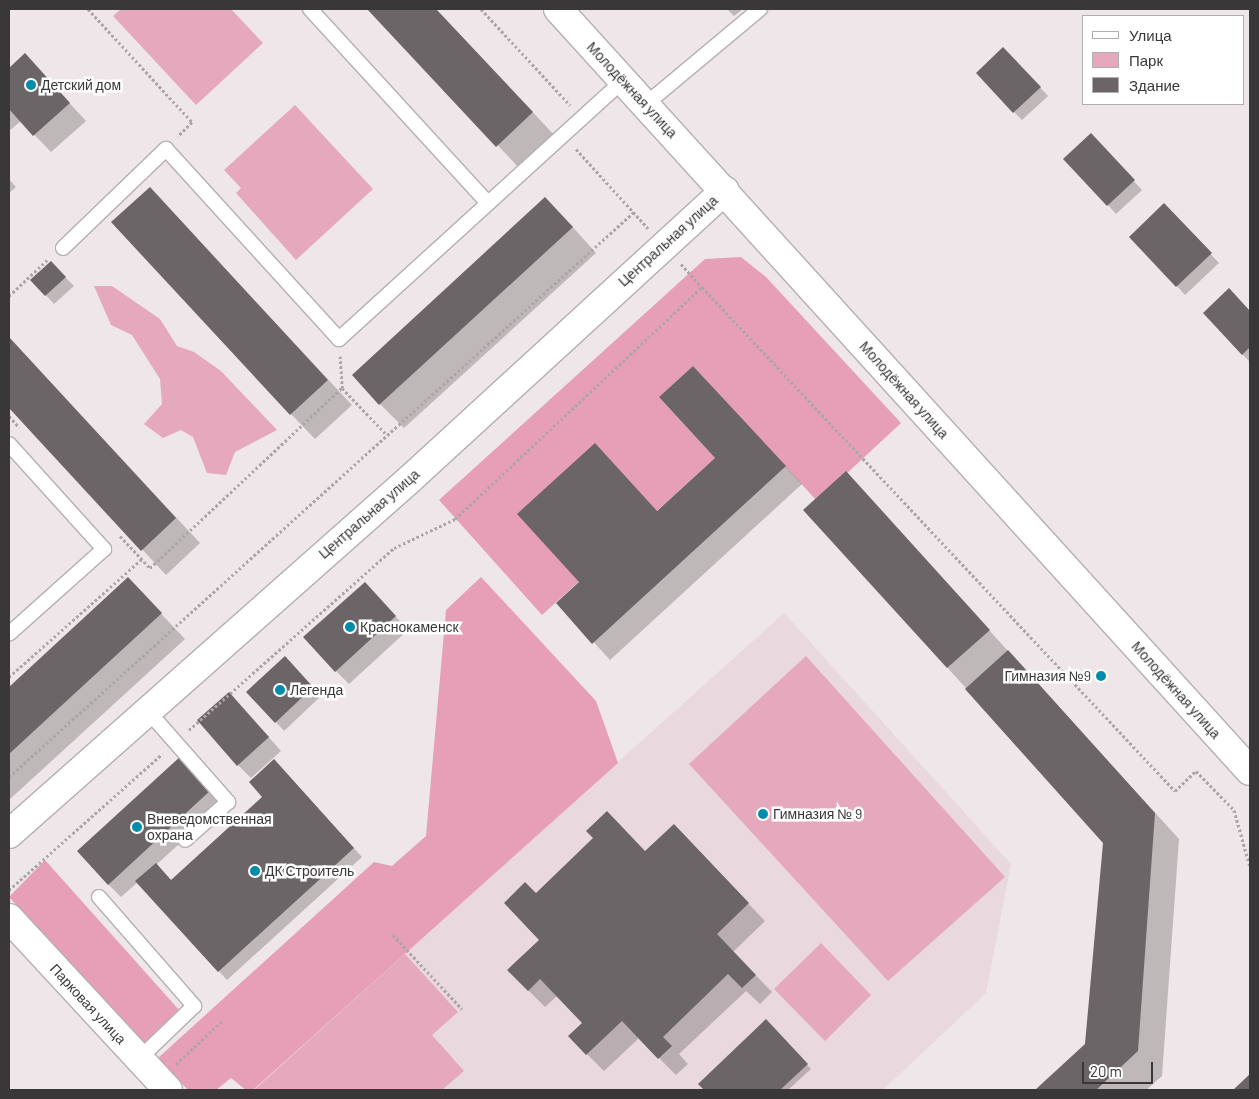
<!DOCTYPE html>
<html>
<head>
<meta charset="utf-8">
<style>
  body { margin:0 }
  #map { position:relative; width:1259px; height:1099px; overflow:hidden; background:#eee6e8; font-family:Barlow,sans-serif }
  div>[style] { position:absolute }
  .built>* { inset:0; background:#e9d9de }
  .green>* { inset:0; background:#e6a8bc }
  .forest>* { inset:0; background:#e69fb6 }
  .shadow>* { inset:0; background:#0003 }
  .building>* { inset:0; background:#6c6567 }
  .path>* { height:3px; margin-top:-1.5px; transform-origin:0; background:repeating-linear-gradient(90deg,#aba5a7 0 2.5px,transparent 0 5px) }
  .roads { filter:drop-shadow(1px 0 #b6afb1) drop-shadow(-1px 0 #b6afb1) drop-shadow(0 1px #b6afb1) drop-shadow(0 -1px #b6afb1) }
  .lane>* { height:14px; margin:-7px; padding:0 7px; transform-origin:7px; border-radius:7px; background:#fff }
  .street>* { height:28px; margin:-14px; padding:0 14px; transform-origin:14px; border-radius:14px; background:#fff }
  .secondary>* { height:28px; margin:-14px; padding:0 14px; transform-origin:14px; border-radius:14px; background:#fff }
  .dots>* { width:14px; height:14px; translate:-50% -50%; box-sizing:border-box; border:2px solid #fff; border-radius:50% }
  span { translate:-50% -50%; white-space:nowrap; text-align:center; line-height:1.15; -webkit-text-stroke:5px #fff; paint-order:stroke }
  .poi-label { font-size:14px; color:#3a3738 }
  .left { translate:0 -50%; text-align:left }
  .right { translate:-100% -50%; text-align:right }
  .street-label { font-size:14px; color:#3a3738 }
  .frame { position:absolute; inset:0; border:10px solid #3a3738; pointer-events:none }
  .legend { position:absolute; left:1082px; top:15px; width:162px; height:90px; box-sizing:border-box; background:#fff; border:1px solid #b0afaf; margin:0; padding:6px 9px; list-style:none; font-size:15px; color:#3a3738 }
  .legend li { display:flex; align-items:center; gap:10px; height:25px }
  .legend b { width:25px; border:1px solid #b0afaf }
  .scale { position:absolute; left:1082px; top:1062px; width:71px; height:22px; box-sizing:border-box; border:2px solid #3a3738; border-top:0; padding-left:6px; font-size:15px; line-height:18px; white-space:nowrap; color:#3a3738; -webkit-text-stroke:4px #fff; paint-order:stroke }
</style>
</head>
<body>
<div id="map">
  <div class="built">
    <div style="clip-path:polygon(784px 613px,1011px 864px,986px 993px,883px 1090px,253px 1090px)"></div>
  </div>
  <div class="green">
    <div style="clip-path:polygon(121px 9px,231px 9px,263px 43px,196px 105px,113px 16px)"></div>
    <div style="clip-path:polygon(295px 105px,373px 189px,296px 260px,236px 193px,241px 188px,224px 170px)"></div>
    <div style="clip-path:polygon(94px 286px,112px 286px,160px 319px,177px 346px,194px 352px,221px 371px,277px 430px,235px 452px,226px 475px,207px 473px,193px 437px,181px 430px,163px 438px,144px 424px,162px 404px,160px 379px,132px 335px,111px 325px)"></div>
    <div style="clip-path:polygon(806px 656px,1005px 877px,888px 981px,689px 764px)"></div>
    <div style="clip-path:polygon(821px 943px,871px 995px,825px 1041px,774px 989px)"></div>
    <div style="clip-path:polygon(405px 954px,458px 1012px,432px 1035px,464px 1071px,442px 1090px,254px 1090px)"></div>
  </div>
  <div class="forest">
    <div style="clip-path:polygon(741px 257px,766px 277px,901px 423px,817px 501px,693px 366px,659px 397px,715px 458px,542px 615px,439px 500px,705px 259px)"></div>
    <div style="clip-path:polygon(481px 577px,596px 701px,618px 763px,253px 1090px,246px 1090px,231px 1078px,216px 1090px,188px 1090px,158px 1058px,374px 862px,392px 866px,426px 836px,446px 610px)"></div>
    <div style="clip-path:polygon(45px 860px,180px 1011px,144px 1043px,9px 897px)"></div>
  </div>
  <div class="shadow">
    <div style="clip-path:polygon(369px 9px,436px 9px,556px 137px,521px 170px)"></div>
    <div style="clip-path:polygon(727px 9px,743px 9px,734px 16px)"></div>
    <div style="clip-path:polygon(25px 55px,86px 121px,51px 152px,21px 121px,9px 131px,9px 69px)"></div>
    <div style="clip-path:polygon(1012px 57px,1048px 96px,1022px 120px,1014px 112px)"></div>
    <div style="clip-path:polygon(1099px 143px,1142px 190px,1116px 214px,1108px 205px)"></div>
    <div style="clip-path:polygon(9px 179px,16px 187px,9px 193px)"></div>
    <div style="clip-path:polygon(149px 188px,352px 405px,315px 439px,291px 414px)"></div>
    <div style="clip-path:polygon(1173px 214px,1219px 263px,1185px 295px,1177px 286px)"></div>
    <div style="clip-path:polygon(570px 224px,596px 253px,404px 428px,380px 404px)"></div>
    <div style="clip-path:polygon(59px 271px,74px 286px,54px 304px,32px 280px)"></div>
    <div style="clip-path:polygon(1238px 299px,1250px 312px,1250px 362px,1242px 354px)"></div>
    <div style="clip-path:polygon(9px 338px,200px 543px,166px 575px,9px 406px)"></div>
    <div style="clip-path:polygon(710px 385px,802px 484px,610px 660px,558px 603px,717px 458px)"></div>
    <div style="clip-path:polygon(846px 473px,1179px 839px,1162px 1076px,1146px 1090px,1037px 1090px,1086px 1044px,1105px 842px,805px 510px)"></div>
    <div style="clip-path:polygon(128px 579px,185px 639px,9px 800px,9px 688px)"></div>
    <div style="clip-path:polygon(377px 596px,408px 630px,349px 684px,336px 671px)"></div>
    <div style="clip-path:polygon(293px 666px,321px 696px,284px 731px,276px 722px)"></div>
    <div style="clip-path:polygon(242px 707px,281px 751px,251px 778px,238px 765px)"></div>
    <div style="clip-path:polygon(182px 757px,224px 803px,156px 865px,172px 881px,264px 797px,282px 769px,362px 857px,227px 980px,138px 882px,121px 897px,108px 884px)"></div>
    <div style="clip-path:polygon(691px 843px,765px 921px,733px 952px,772px 992px,760px 1004px,746px 991px,679px 1054px,688px 1064px,676px 1075px,639px 1038px,604px 1071px,587px 1054px,584px 1023px,557px 996px,545px 1007px,528px 990px,541px 940px,536px 894px,646px 853px)"></div>
    <div style="clip-path:polygon(766px 1021px,811px 1069px,788px 1090px,706px 1090px,700px 1084px)"></div>
  </div>
  <div class="building">
    <div style="clip-path:polygon(367px 9px,436px 9px,533px 112px,496px 147px)"></div>
    <div style="clip-path:polygon(1003px 47px,1041px 87px,1013px 113px,976px 73px)"></div>
    <div style="clip-path:polygon(25px 53px,70px 103px,33px 136px,9px 109px,9px 68px)"></div>
    <div style="clip-path:polygon(1091px 133px,1135px 180px,1107px 206px,1063px 159px)"></div>
    <div style="clip-path:polygon(150px 187px,328px 380px,290px 415px,111px 222px)"></div>
    <div style="clip-path:polygon(545px 197px,573px 227px,379px 405px,352px 375px)"></div>
    <div style="clip-path:polygon(1164px 203px,1212px 253px,1176px 287px,1129px 237px)"></div>
    <div style="clip-path:polygon(51px 261px,66px 277px,45px 296px,30px 280px)"></div>
    <div style="clip-path:polygon(1229px 288px,1250px 311px,1250px 347px,1242px 355px,1203px 313px)"></div>
    <div style="clip-path:polygon(9px 337px,176px 518px,141px 551px,9px 408px)"></div>
    <div style="clip-path:polygon(693px 366px,786px 466px,592px 644px,556px 603px,579px 582px,517px 514px,595px 443px,657px 511px,715px 458px,659px 397px)"></div>
    <div style="clip-path:polygon(846px 471px,990px 630px,947px 668px,803px 510px)"></div>
    <div style="clip-path:polygon(128px 577px,162px 613px,9px 754px,9px 687px)"></div>
    <div style="clip-path:polygon(365px 582px,396px 616px,335px 672px,303px 637px)"></div>
    <div style="clip-path:polygon(1008px 650px,1155px 813px,1138px 1051px,1096px 1090px,1035px 1090px,1085px 1044px,1103px 843px,965px 689px)"></div>
    <div style="clip-path:polygon(285px 656px,313px 687px,275px 723px,246px 692px)"></div>
    <div style="clip-path:polygon(229px 692px,269px 737px,237px 766px,197px 720px)"></div>
    <div style="clip-path:polygon(182px 755px,212px 789px,108px 885px,77px 851px)"></div>
    <div style="clip-path:polygon(274px 759px,354px 848px,218px 972px,135px 881px,156px 863px,171px 880px,262px 797px,249px 782px)"></div>
    <div style="clip-path:polygon(607px 811px,645px 851px,674px 824px,749px 903px,717px 934px,756px 975px,742px 988px,728px 974px,663px 1037px,672px 1046px,658px 1059px,622px 1021px,586px 1055px,568px 1036px,582px 1023px,540px 979px,528px 991px,507px 970px,539px 940px,504px 903px,525px 882px,536px 893px,593px 838px,586px 831px)"></div>
    <div style="clip-path:polygon(766px 1019px,808px 1064px,780px 1090px,704px 1090px,698px 1084px)"></div>
    <div style="clip-path:polygon(1250px 1074px,1250px 1090px,1233px 1090px)"></div>
  </div>
  <div class="path">
    <div style="left:88px;top:9px;width:154px;rotate:47.4deg"></div>
    <div style="left:192px;top:122px;width:20px;rotate:135deg"></div>
    <div style="left:481px;top:9px;width:131px;rotate:47.2deg"></div>
    <div style="left:576px;top:149px;width:107px;rotate:47.7deg"></div>
    <div style="left:681px;top:264px;width:31px;rotate:48deg"></div>
    <div style="left:9px;top:296px;width:54px;rotate:-43.5deg"></div>
    <div style="left:340px;top:356px;width:32px;rotate:86deg"></div>
    <div style="left:9px;top:416px;width:15px;rotate:48deg"></div>
    <div style="left:120px;top:536px;width:44px;rotate:46.8deg"></div>
    <div style="left:150px;top:568px;width:263px;rotate:-43.2deg"></div>
    <div style="left:342px;top:388px;width:65px;rotate:46.2deg"></div>
    <div style="left:9px;top:677px;width:178px;rotate:-41.6deg"></div>
    <div style="left:189px;top:730px;width:274px;rotate:-41.6deg"></div>
    <div style="left:394px;top:548px;width:68px;rotate:-25.4deg"></div>
    <div style="left:455px;top:519px;width:339px;rotate:-43.2deg"></div>
    <div style="left:702px;top:287px;width:691px;rotate:46.82deg"></div>
    <div style="left:1175px;top:791px;width:29px;rotate:-44deg"></div>
    <div style="left:1196px;top:771px;width:54px;rotate:45.7deg"></div>
    <div style="left:1234px;top:810px;width:59px;rotate:74.3deg"></div>
    <div style="left:9px;top:777px;width:843px;rotate:-42.11deg"></div>
    <div style="left:9px;top:890px;width:205px;rotate:-41.6deg"></div>
    <div style="left:393px;top:935px;width:101px;rotate:47deg"></div>
    <div style="left:176px;top:1064px;width:63px;rotate:-43.1deg"></div>
  </div>
  <div class="roads">
    <div class="lane">
      <div style="left:310px;top:9px;width:262px;rotate:47.5deg"></div>
      <div style="left:645px;top:105px;width:150px;rotate:-39.9deg"></div>
      <div style="left:63px;top:248px;width:143px;rotate:-43.9deg"></div>
      <div style="left:166px;top:149px;width:257px;rotate:47.7deg"></div>
      <div style="left:339px;top:339px;width:384px;rotate:-42.3deg"></div>
      <div style="left:9px;top:444px;width:142px;rotate:47.9deg"></div>
      <div style="left:104px;top:549px;width:127px;rotate:138.2deg"></div>
      <div style="left:147px;top:710px;width:123px;rotate:48.6deg"></div>
      <div style="left:228px;top:802px;width:57px;rotate:138.5deg"></div>
      <div style="left:99px;top:897px;width:145px;rotate:48.9deg"></div>
      <div style="left:194px;top:1006px;width:76px;rotate:136.1deg"></div>
    </div>
    <div class="street">
      <div style="left:9px;top:834px;width:536px;rotate:-41.52deg"></div>
      <div style="left:410px;top:479px;width:427px;rotate:-42.5deg"></div>
      <div style="left:9px;top:918px;width:234px;rotate:47.2deg"></div>
    </div>
    <div class="secondary">
      <div style="left:558px;top:9px;width:1029px;rotate:47.76deg"></div>
    </div>
  </div>
  <div class="dots">
    <div style="left:31px;top:85px;background:#008caa"></div>
    <div style="left:350px;top:627px;background:#008caa"></div>
    <div style="left:1101px;top:676px;background:#008caa"></div>
    <div style="left:280px;top:690px;background:#008caa"></div>
    <div style="left:763px;top:814px;background:#008caa"></div>
    <div style="left:137px;top:827px;background:#008caa"></div>
    <div style="left:255px;top:871px;background:#008caa"></div>
  </div>
  <div class="poi-label">
    <span class="left" style="left:41px;top:85px">Детский дом</span>
    <span class="left" style="left:360px;top:627px">Краснокаменск</span>
    <span class="right" style="left:1091px;top:676px">Гимназия №9</span>
    <span class="left" style="left:290px;top:690px">Легенда</span>
    <span class="left" style="left:773px;top:814px">Гимназия № 9</span>
    <span class="left" style="left:147px;top:827px">Вневедомственная<br>охрана</span>
    <span class="left" style="left:265px;top:871px">ДК Строитель</span>
  </div>
  <div class="street-label">
    <span style="left:632px;top:90px;rotate:47deg">Молодёжная улица</span>
    <span style="left:668px;top:241px;rotate:-42deg">Центральная улица</span>
    <span style="left:904px;top:390px;rotate:48deg">Молодёжная улица</span>
    <span style="left:369px;top:514px;rotate:-41deg">Центральная улица</span>
    <span style="left:1176px;top:690px;rotate:48deg">Молодёжная улица</span>
    <span style="left:88px;top:1004px;rotate:47deg">Парковая улица</span>
  </div>
  <div class="frame"></div>
  <ul class="legend">
  <li><b style="height:6px;background:#fff"></b>Улица</li>
  <li><b style="height:14px;background:#e6a8bc"></b>Парк</li>
  <li><b style="height:14px;background:#6c6567"></b>Здание</li>
  </ul>
  <div class="scale">20 m</div>
</div>
</body>
</html>
